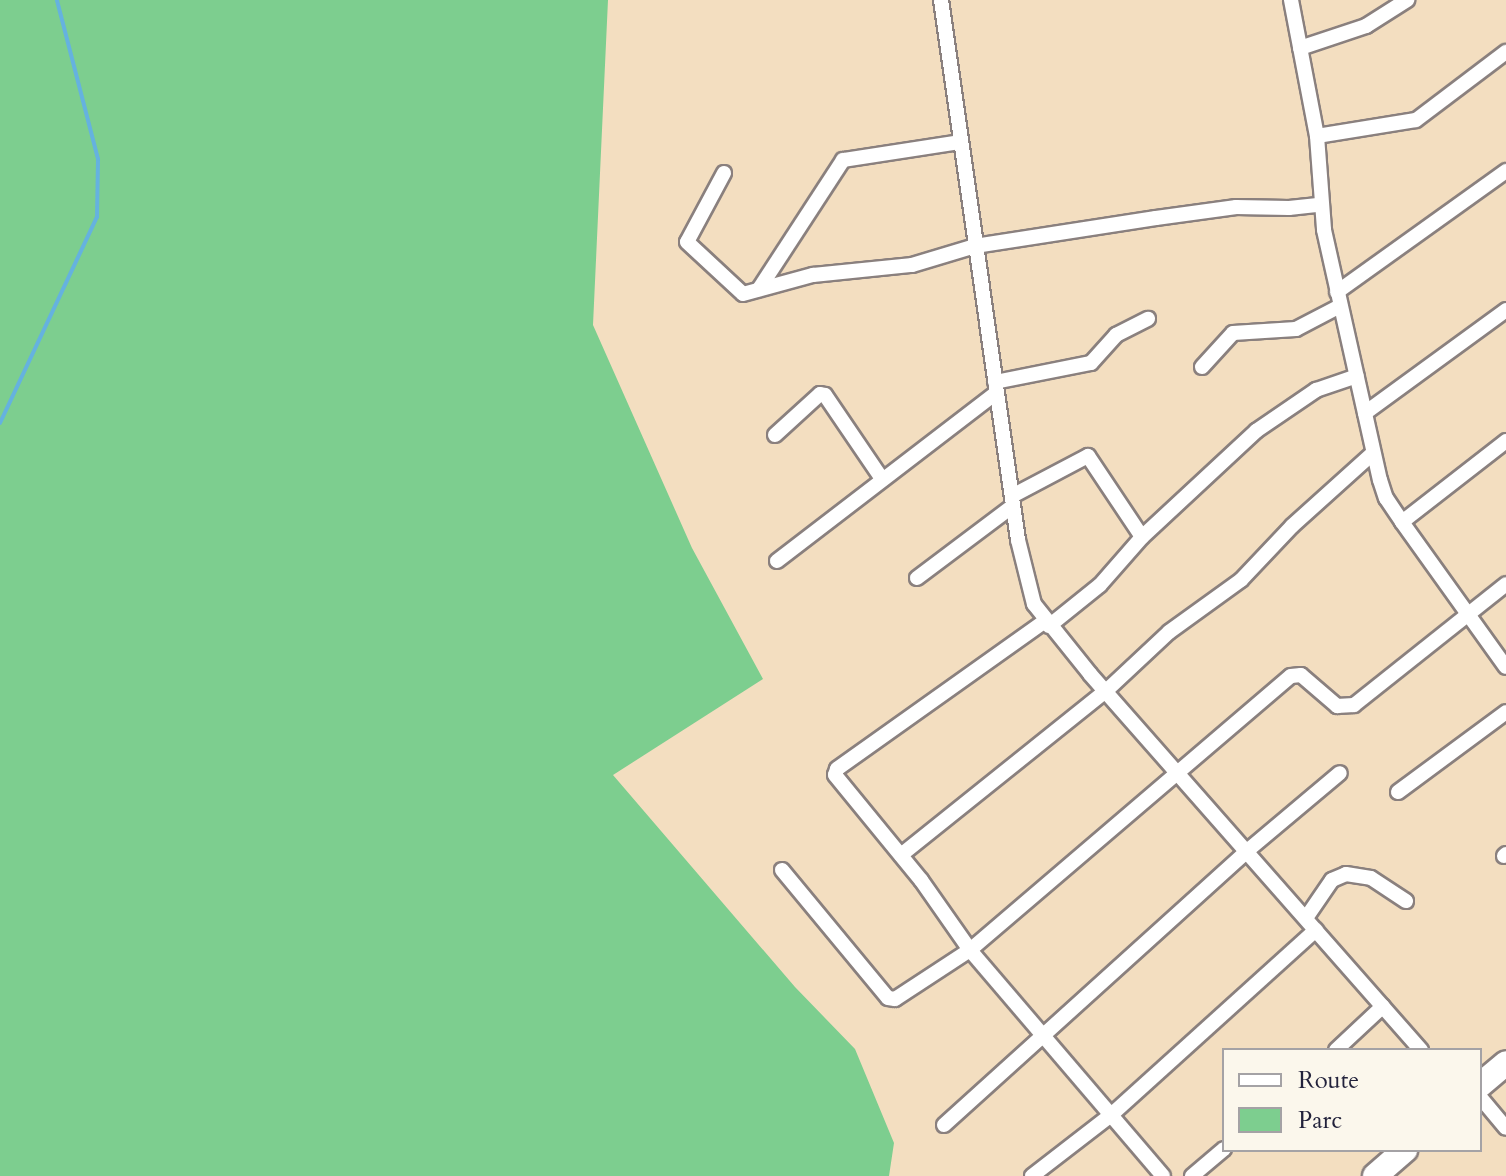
<!DOCTYPE html>
<html>
<head>
<meta charset="utf-8">
<style>
  body { margin:0 }
  #map { position:relative; width:1506px; height:1176px; overflow:hidden; background:#f3dec0; font-family:Cardo,serif }
  div>[style] { position:absolute }
  .green>* { inset:0; background:#7dce8f }
  .stream>* { height:4px; margin:-2px; padding:0 2px; transform-origin:2px; border-radius:2px; background:#65b2df }
  .roads { filter:drop-shadow(2px 0 #8a807e) drop-shadow(-2px 0 #8a807e) drop-shadow(0 2px #8a807e) drop-shadow(0 -2px #8a807e) }
  .minor>* { height:14px; margin:-7px; padding:0 7px; transform-origin:7px; border-radius:7px; background:#fff }
  .trunk>* { height:24px; margin:-12px; padding:0 12px; transform-origin:12px; border-radius:12px; background:#fff }
  span { translate:-50% -50%; white-space:nowrap; text-align:center; line-height:1.15; -webkit-text-stroke:7px #fbf7ec; paint-order:stroke }
  .legend { position:absolute; left:1222px; top:1048px; width:260px; height:104px; box-sizing:border-box; background:#fbf7ec; border:2px solid #a4a2a5; margin:0; padding:10px 14px; list-style:none; font-size:24px; color:#22223b }
  .legend li { display:flex; align-items:center; gap:16px; height:40px }
  .legend b { width:40px; border:2px solid #a4a2a5 }
</style>
</head>
<body>
<div id="map">
  <div class="green">
    <div style="clip-path:polygon(0 0,608px 0,593px 325px,692px 548px,763px 679px,613px 775px,795px 987px,855px 1049px,894px 1143px,889px 1176px,0 1176px)"></div>
  </div>
  <div class="stream">
    <div style="left:0;top:423px;width:228px;rotate:-64.8deg"></div>
    <div style="left:97px;top:217px;width:58px;rotate:-89deg"></div>
    <div style="left:98px;top:159px;width:164px;rotate:-104.5deg"></div>
  </div>
  <div class="roads">
    <div class="minor">
      <div style="left:941px;top:0;width:545px;rotate:81.88deg"></div>
      <div style="left:1018px;top:540px;width:66px;rotate:76deg"></div>
      <div style="left:1034px;top:604px;width:90px;rotate:51.3deg"></div>
      <div style="left:1090px;top:674px;width:501px;rotate:48.64deg"></div>
      <div style="left:1291px;top:0;width:138px;rotate:79.2deg"></div>
      <div style="left:1317px;top:136px;width:94px;rotate:85.7deg"></div>
      <div style="left:1324px;top:230px;width:256px;rotate:77.4deg"></div>
      <div style="left:1380px;top:480px;width:19px;rotate:72deg"></div>
      <div style="left:1386px;top:498px;width:29px;rotate:56deg"></div>
      <div style="left:1402px;top:522px;width:178px;rotate:54.4deg"></div>
      <div style="left:1300px;top:48px;width:70px;rotate:-18.4deg"></div>
      <div style="left:1366px;top:26px;width:49px;rotate:-32.4deg"></div>
      <div style="left:1317px;top:136px;width:100px;rotate:-9.2deg"></div>
      <div style="left:1416px;top:120px;width:113px;rotate:-37.1deg"></div>
      <div style="left:724px;top:173px;width:78px;rotate:118.2deg"></div>
      <div style="left:687px;top:242px;width:76px;rotate:42.9deg"></div>
      <div style="left:743px;top:294px;width:73px;rotate:-15.2deg"></div>
      <div style="left:813px;top:275px;width:100px;rotate:-5.8deg"></div>
      <div style="left:912px;top:265px;width:66px;rotate:-16.8deg"></div>
      <div style="left:975px;top:246px;width:183px;rotate:-8.8deg"></div>
      <div style="left:1156px;top:218px;width:81px;rotate:-7.8deg"></div>
      <div style="left:1236px;top:207px;width:53px;rotate:1.1deg"></div>
      <div style="left:1289px;top:208px;width:31px;rotate:-6deg"></div>
      <div style="left:759px;top:289px;width:154px;rotate:-56.9deg"></div>
      <div style="left:843px;top:160px;width:119px;rotate:-8.7deg"></div>
      <div style="left:1337px;top:292px;width:208px;rotate:-35.6deg"></div>
      <div style="left:1202px;top:367px;width:46px;rotate:-47.6deg"></div>
      <div style="left:1233px;top:333px;width:63px;rotate:-3.6deg"></div>
      <div style="left:1296px;top:329px;width:50px;rotate:-27.6deg"></div>
      <div style="left:995px;top:382px;width:98px;rotate:-11.2deg"></div>
      <div style="left:1091px;top:363px;width:38px;rotate:-48deg"></div>
      <div style="left:1116px;top:335px;width:36px;rotate:-27deg"></div>
      <div style="left:1365px;top:413px;width:175px;rotate:-36.1deg"></div>
      <div style="left:775px;top:435px;width:61px;rotate:-42.3deg"></div>
      <div style="left:820px;top:394px;width:5px;rotate:11deg"></div>
      <div style="left:825px;top:395px;width:102px;rotate:55.8deg"></div>
      <div style="left:1012px;top:496px;width:86px;rotate:-27.8deg"></div>
      <div style="left:1088px;top:456px;width:97px;rotate:56.3deg"></div>
      <div style="left:1402px;top:522px;width:132px;rotate:-37.9deg"></div>
      <div style="left:777px;top:561px;width:276px;rotate:-37.5deg"></div>
      <div style="left:917px;top:578px;width:120px;rotate:-36.9deg"></div>
      <div style="left:1045px;top:621px;width:255px;rotate:144.6deg"></div>
      <div style="left:837px;top:769px;width:6px;rotate:108deg"></div>
      <div style="left:835px;top:775px;width:136px;rotate:50.7deg"></div>
      <div style="left:921px;top:880px;width:85px;rotate:55deg"></div>
      <div style="left:970px;top:950px;width:297px;rotate:49.5deg"></div>
      <div style="left:1049px;top:626px;width:65px;rotate:-38.8deg"></div>
      <div style="left:1100px;top:585px;width:64px;rotate:-48.8deg"></div>
      <div style="left:1142px;top:537px;width:156px;rotate:-42.9deg"></div>
      <div style="left:1256px;top:431px;width:73px;rotate:-34.3deg"></div>
      <div style="left:1316px;top:390px;width:43px;rotate:-18.9deg"></div>
      <div style="left:1398px;top:792px;width:134px;rotate:-36.5deg"></div>
      <div style="left:901px;top:855px;width:263px;rotate:-38.7deg"></div>
      <div style="left:1106px;top:691px;width:86px;rotate:-43.1deg"></div>
      <div style="left:1169px;top:632px;width:89px;rotate:-35.8deg"></div>
      <div style="left:1241px;top:580px;width:74px;rotate:-46.6deg"></div>
      <div style="left:1292px;top:526px;width:108px;rotate:-42deg"></div>
      <div style="left:1504px;top:856px;width:3px;rotate:-45deg"></div>
      <div style="left:782px;top:870px;width:166px;rotate:50.4deg"></div>
      <div style="left:888px;top:998px;width:7px;rotate:8deg"></div>
      <div style="left:895px;top:999px;width:90px;rotate:-33.2deg"></div>
      <div style="left:970px;top:950px;width:422px;rotate:-40.5deg"></div>
      <div style="left:1291px;top:676px;width:10px;rotate:-6deg"></div>
      <div style="left:1301px;top:675px;width:48px;rotate:40.7deg"></div>
      <div style="left:1337px;top:706px;width:17px;rotate:-3deg"></div>
      <div style="left:1354px;top:705px;width:194px;rotate:-38.5deg"></div>
      <div style="left:1306px;top:918px;width:46px;rotate:-55.6deg"></div>
      <div style="left:1332px;top:880px;width:15px;rotate:-23deg"></div>
      <div style="left:1346px;top:874px;width:25px;rotate:9deg"></div>
      <div style="left:1371px;top:878px;width:42px;rotate:33.3deg"></div>
      <div style="left:1336px;top:1050px;width:64px;rotate:-43.1deg"></div>
      <div style="left:1480px;top:1097px;width:40px;rotate:50deg"></div>
      <div style="left:944px;top:1125px;width:409px;rotate:-42.1deg"></div>
      <div style="left:1247px;top:851px;width:121px;rotate:-40deg"></div>
      <div style="left:1032px;top:1176px;width:100px;rotate:-37.7deg"></div>
      <div style="left:1111px;top:1115px;width:276px;rotate:-42.1deg"></div>
      <div style="left:1192px;top:1176px;width:42px;rotate:-40.2deg"></div>
    </div>
    <div class="trunk">
      <div style="left:1480px;top:1085px;width:34px;rotate:-40deg"></div>
      <div style="left:1375px;top:1176px;width:40px;rotate:-41deg"></div>
    </div>
  </div>
  <ul class="legend">
  <li><b style="height:10px;background:#fff"></b>Route</li>
  <li><b style="height:22px;background:#7dce8f"></b>Parc</li>
  </ul>
</div>
</body>
</html>
